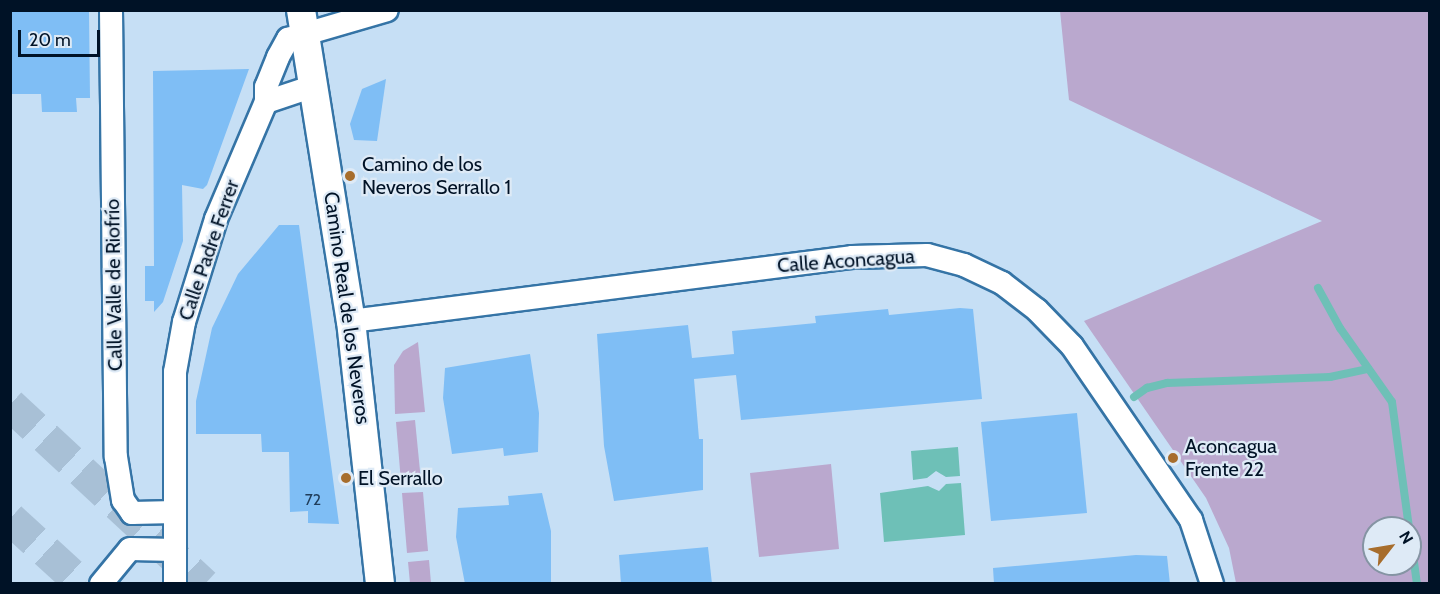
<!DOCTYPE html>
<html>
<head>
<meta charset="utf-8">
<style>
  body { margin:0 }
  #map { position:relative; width:1440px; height:594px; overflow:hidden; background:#c6dff5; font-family:Cabin,sans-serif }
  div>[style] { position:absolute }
  .green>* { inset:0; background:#baa8ce }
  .water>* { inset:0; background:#6ec0b7 }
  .stream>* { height:8px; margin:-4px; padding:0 4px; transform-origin:4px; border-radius:4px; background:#6ec0b7 }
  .building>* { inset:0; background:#7fbef5 }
  .motorway-tunnel>* { height:33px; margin-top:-16.5px; transform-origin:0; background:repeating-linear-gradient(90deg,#a8c0d6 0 33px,transparent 0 49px) }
  .roads { filter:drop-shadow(2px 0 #3574a6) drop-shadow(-2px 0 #3574a6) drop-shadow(0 2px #3574a6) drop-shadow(0 -2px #3574a6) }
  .minor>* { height:22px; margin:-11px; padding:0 11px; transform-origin:11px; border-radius:11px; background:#fff }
  .tertiary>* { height:28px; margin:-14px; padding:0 14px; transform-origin:14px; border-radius:14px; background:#fff }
  .dots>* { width:16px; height:16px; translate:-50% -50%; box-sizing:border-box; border:3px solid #deeaf6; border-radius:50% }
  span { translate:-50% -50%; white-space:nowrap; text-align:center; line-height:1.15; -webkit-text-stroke:4.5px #deeaf6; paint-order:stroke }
  .number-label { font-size:16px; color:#203d5a }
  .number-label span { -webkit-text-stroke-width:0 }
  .poi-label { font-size:20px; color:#001226 }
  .left { translate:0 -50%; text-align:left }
  .street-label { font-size:20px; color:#001226 }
  .frame { position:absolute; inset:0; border:12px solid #001226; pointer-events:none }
  .north { position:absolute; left:1362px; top:516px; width:60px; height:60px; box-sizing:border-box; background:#deeaf6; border:2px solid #8594a3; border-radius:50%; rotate:59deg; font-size:16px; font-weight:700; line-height:24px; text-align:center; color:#001226 }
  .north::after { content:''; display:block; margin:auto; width:21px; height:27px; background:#a76d2c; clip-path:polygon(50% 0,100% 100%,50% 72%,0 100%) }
  .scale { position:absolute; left:18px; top:30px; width:82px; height:27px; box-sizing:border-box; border:3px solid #001226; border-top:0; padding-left:8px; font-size:18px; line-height:21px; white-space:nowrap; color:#001226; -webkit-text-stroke:4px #deeaf6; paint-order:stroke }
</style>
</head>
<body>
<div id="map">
  <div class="green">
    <div style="clip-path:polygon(evenodd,1060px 11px,1429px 11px,1429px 583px,1236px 583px,1229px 548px,1206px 498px,1084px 321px,1322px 221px,1069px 100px,1060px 11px,1374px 528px,1410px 528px,1410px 564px,1374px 564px,1374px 528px)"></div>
    <div style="clip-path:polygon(418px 342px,425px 412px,395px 414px,394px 365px,403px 351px)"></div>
    <div style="clip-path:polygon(415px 420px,421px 481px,401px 482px,396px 422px)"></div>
    <div style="clip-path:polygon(831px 464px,839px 549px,759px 557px,750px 473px)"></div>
    <div style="clip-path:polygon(423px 492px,428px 551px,407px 553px,402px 493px)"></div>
    <div style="clip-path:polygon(429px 560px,431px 583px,410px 583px,408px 562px)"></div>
  </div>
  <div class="water">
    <div style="clip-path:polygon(958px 447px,960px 476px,946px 477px,936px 471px,927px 478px,913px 480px,911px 451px)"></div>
    <div style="clip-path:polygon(961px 483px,965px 535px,884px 542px,880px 493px,928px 486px,939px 491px,946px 484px)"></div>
  </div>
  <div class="stream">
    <div style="left:1318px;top:288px;width:46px;rotate:61.2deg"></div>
    <div style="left:1340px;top:328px;width:90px;rotate:54.9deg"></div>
    <div style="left:1392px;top:402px;width:127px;rotate:82.3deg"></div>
    <div style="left:1134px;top:397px;width:16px;rotate:-35deg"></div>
    <div style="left:1147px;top:388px;width:21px;rotate:-14deg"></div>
    <div style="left:1167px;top:383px;width:163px;rotate:-2.1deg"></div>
    <div style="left:1330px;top:377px;width:39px;rotate:-12deg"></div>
    <div style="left:1410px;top:533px;width:51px;rotate:82.2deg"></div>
  </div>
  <div class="building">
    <div style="clip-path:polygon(10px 10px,89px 10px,90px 98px,76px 98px,77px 112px,42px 112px,41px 94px,10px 94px)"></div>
    <div style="clip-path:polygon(249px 69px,207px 185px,203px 189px,182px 185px,183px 241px,163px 302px,154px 312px,154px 301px,145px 301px,145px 266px,154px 266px,153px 71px)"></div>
    <div style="clip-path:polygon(386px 79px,377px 141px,354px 140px,350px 124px,362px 89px)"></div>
    <div style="clip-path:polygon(279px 225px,299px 225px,339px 524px,308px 523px,308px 511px,290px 512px,289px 452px,262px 452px,261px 434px,196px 434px,196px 401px,212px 328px,238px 274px)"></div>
    <div style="clip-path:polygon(960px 308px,973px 309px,982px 399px,741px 420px,736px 375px,694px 379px,699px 439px,703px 439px,703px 490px,614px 501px,604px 446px,597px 334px,688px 325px,692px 358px,734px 354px,732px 331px,816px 323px,815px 316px,888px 309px,889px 315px)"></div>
    <div style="clip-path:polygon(530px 354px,539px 413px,538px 452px,504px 456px,503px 448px,452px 454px,443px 398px,445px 368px)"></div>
    <div style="clip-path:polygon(1077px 413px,1087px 513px,991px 521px,981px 422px)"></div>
    <div style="clip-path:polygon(542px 493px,551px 531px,551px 584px,465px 584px,456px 537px,458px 508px,509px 505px,508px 496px)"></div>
    <div style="clip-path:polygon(708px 547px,712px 584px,621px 584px,619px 555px)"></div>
    <div style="clip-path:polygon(1136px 555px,1167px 556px,1170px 584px,994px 584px,993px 568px)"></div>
  </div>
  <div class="motorway-tunnel">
    <div style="left:10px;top:404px;width:265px;rotate:42.9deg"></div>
    <div style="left:10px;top:518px;width:98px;rotate:42.5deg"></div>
  </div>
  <div class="roads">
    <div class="minor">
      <div style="left:111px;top:10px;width:447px;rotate:89.4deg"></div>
      <div style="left:116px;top:457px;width:44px;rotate:80.8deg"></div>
      <div style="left:123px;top:500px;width:16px;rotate:55deg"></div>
      <div style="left:266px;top:102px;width:51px;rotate:-18.4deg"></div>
      <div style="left:351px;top:321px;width:505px;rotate:-7.28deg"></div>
      <div style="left:852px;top:257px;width:75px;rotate:-1.5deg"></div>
      <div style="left:927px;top:255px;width:38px;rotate:15deg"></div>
      <div style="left:964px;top:265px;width:42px;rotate:25.3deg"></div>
      <div style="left:1002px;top:283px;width:44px;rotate:37.6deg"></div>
      <div style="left:1037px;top:310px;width:50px;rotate:45.8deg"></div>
      <div style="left:1072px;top:346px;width:211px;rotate:55.6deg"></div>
      <div style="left:1191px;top:520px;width:67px;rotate:71.8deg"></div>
      <div style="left:132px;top:513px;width:43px;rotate:-1.3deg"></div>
      <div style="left:130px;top:549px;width:45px;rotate:1.3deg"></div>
      <div style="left:101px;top:584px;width:45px;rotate:-50.4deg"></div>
      <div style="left:175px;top:584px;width:212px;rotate:-90deg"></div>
      <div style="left:175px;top:372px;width:51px;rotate:-79.8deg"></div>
      <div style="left:184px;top:322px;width:108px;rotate:-72.7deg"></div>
      <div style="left:216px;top:219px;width:127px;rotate:-66.9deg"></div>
      <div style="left:266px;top:102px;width:15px;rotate:-90deg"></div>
      <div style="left:266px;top:87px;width:32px;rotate:-68deg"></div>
      <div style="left:278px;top:57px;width:21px;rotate:-61deg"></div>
      <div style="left:288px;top:39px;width:103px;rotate:-16.3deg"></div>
    </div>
    <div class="tertiary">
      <div style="left:301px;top:10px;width:315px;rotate:80.9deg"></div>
      <div style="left:351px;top:321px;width:265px;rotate:83.7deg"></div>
    </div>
  </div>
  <div class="dots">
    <div style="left:350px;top:176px;background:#a76d2c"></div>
    <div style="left:1173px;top:458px;background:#a76d2c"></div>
    <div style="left:346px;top:478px;background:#a76d2c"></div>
  </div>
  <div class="number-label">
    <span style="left:313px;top:500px">72</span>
  </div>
  <div class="poi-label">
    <span class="left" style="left:362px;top:176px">Camino de los<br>Neveros Serrallo 1</span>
    <span class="left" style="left:1185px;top:458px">Aconcagua<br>Frente 22</span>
    <span class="left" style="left:358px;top:478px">El Serrallo</span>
  </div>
  <div class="street-label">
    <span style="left:209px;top:250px;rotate:-71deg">Calle Padre Ferrer</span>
    <span style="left:846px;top:261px;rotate:-4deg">Calle Aconcagua</span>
    <span style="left:114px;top:285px;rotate:-91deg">Calle Valle de Riofrío</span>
    <span style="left:347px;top:308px;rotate:82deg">Camino Real de los Neveros</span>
  </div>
  <div class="frame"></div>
  <div class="north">N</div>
  <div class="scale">20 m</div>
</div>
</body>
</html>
